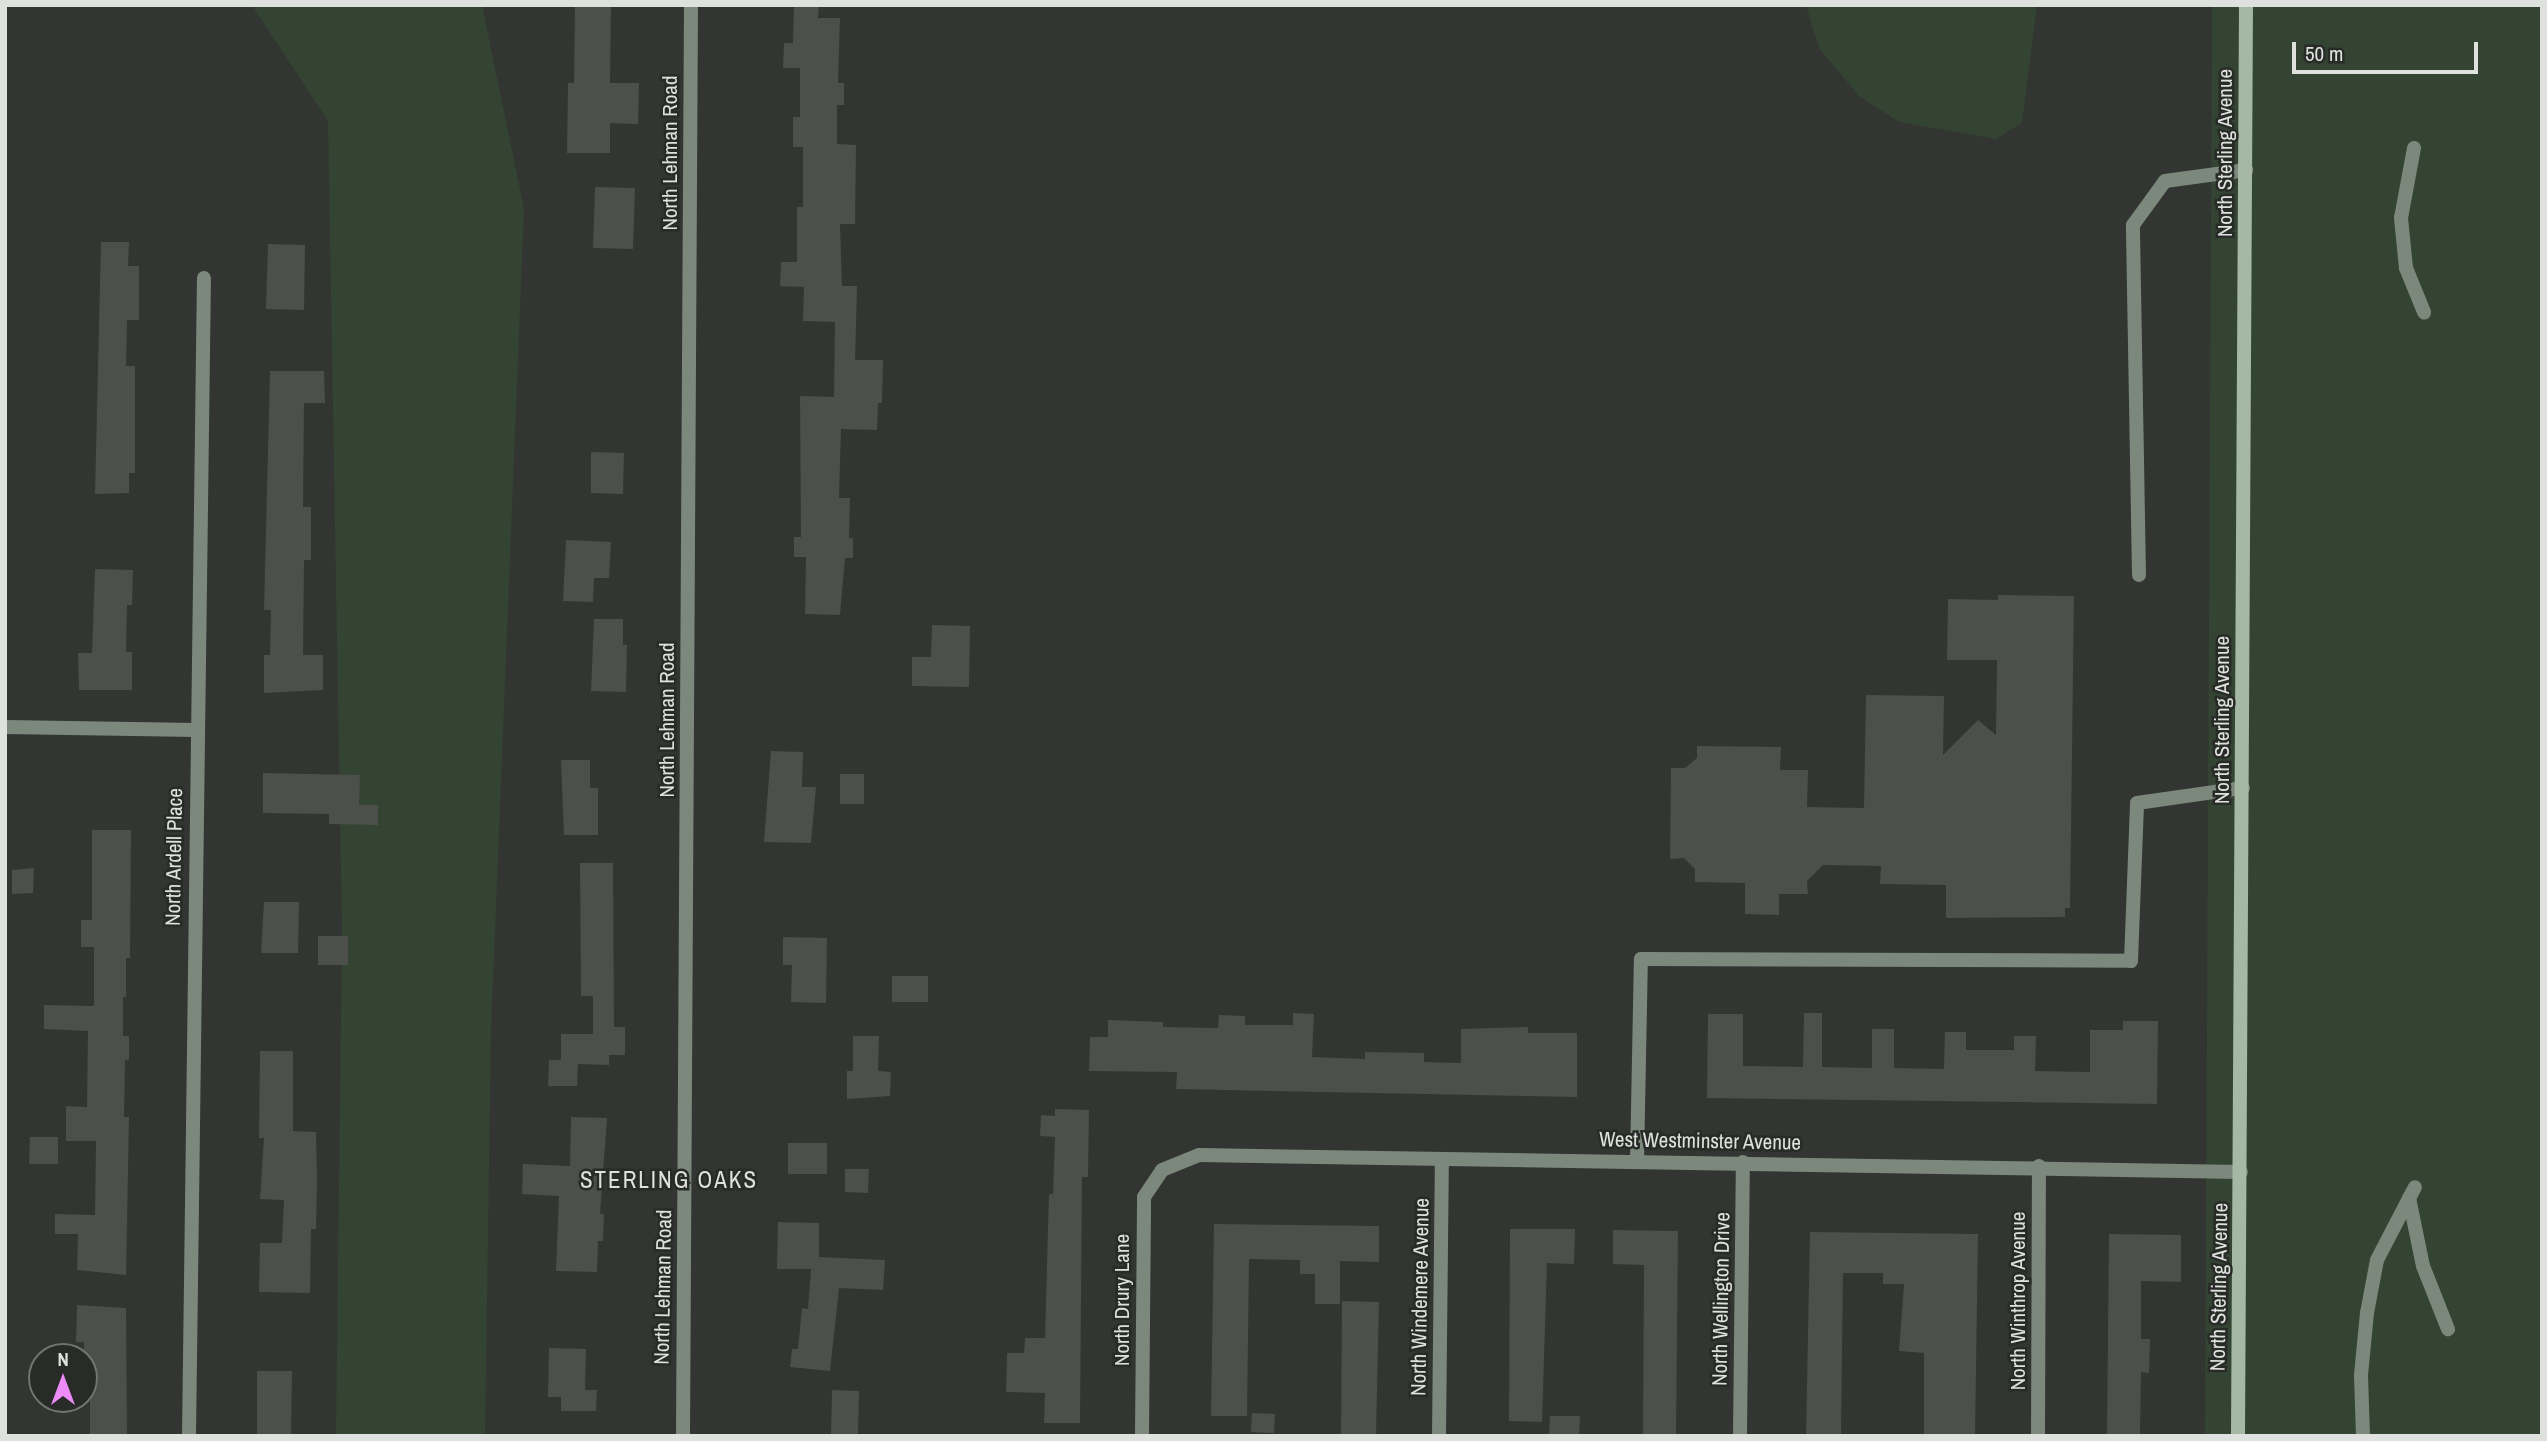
<!DOCTYPE html>
<html>
<head>
<meta charset="utf-8">
<style>
  body { margin:0 }
  #map { position:relative; width:2547px; height:1441px; overflow:hidden; background:#323532; font-family:"Archivo Narrow",sans-serif }
  div>[style] { position:absolute }
  .green>* { inset:0; background:#344433 }
  .building>* { inset:0; background:#4c4f4b }
  .service>* { height:14px; margin:-7px; padding:0 7px; transform-origin:7px; border-radius:7px; background:#7d887c }
  .minor>* { height:14px; margin:-7px; padding:0 7px; transform-origin:7px; border-radius:7px; background:#7d887c }
  .secondary>* { height:14px; margin:-7px; padding:0 7px; transform-origin:7px; border-radius:7px; background:#a5b8a4 }
  span { translate:-50% -50%; white-space:nowrap; text-align:center; line-height:1.15; -webkit-text-stroke:5px #282b28; paint-order:stroke }
  .street-label { font-size:21px; color:#dfe1df }
  .neighbourhood-label { font-size:23px; color:#dfe1df; letter-spacing:2px }
  .frame { position:absolute; inset:0; border:7px solid #dfe1df; pointer-events:none }
  .north { position:absolute; left:28px; top:1343px; width:70px; height:70px; box-sizing:border-box; background:#282b28; border:2px solid #717471; border-radius:50%; rotate:0deg; font-size:19px; font-weight:700; line-height:28px; text-align:center; color:#dfe1df }
  .north::after { content:''; display:block; margin:auto; width:24px; height:32px; background:#ed8cf9; clip-path:polygon(50% 0,100% 100%,50% 72%,0 100%) }
  .scale { position:absolute; left:2292px; top:42px; width:186px; height:32px; box-sizing:border-box; border:4px solid #dfe1df; border-top:0; padding-left:9px; font-size:21px; line-height:24px; white-space:nowrap; color:#dfe1df; -webkit-text-stroke:5px #282b28; paint-order:stroke }
</style>
</head>
<body>
<div id="map">
  <div class="green">
    <div style="clip-path:polygon(252px 5px,482px 5px,524px 209px,491px 1030px,485px 1436px,336px 1436px,342px 929px,328px 121px)"></div>
    <div style="clip-path:polygon(1806px 5px,2037px 5px,2022px 123px,1996px 139px,1899px 122px,1859px 96px,1819px 48px)"></div>
    <div style="clip-path:polygon(2212px 5px,2542px 5px,2542px 1436px,2205px 1436px)"></div>
  </div>
  <div class="building">
    <div style="clip-path:polygon(575px 5px,611px 5px,610px 83px,639px 83px,638px 124px,610px 123px,610px 153px,567px 153px,568px 83px,574px 83px)"></div>
    <div style="clip-path:polygon(794px 5px,819px 5px,818px 18px,840px 18px,838px 83px,844px 83px,844px 105px,837px 105px,837px 144px,856px 145px,855px 224px,840px 224px,842px 286px,857px 286px,855px 360px,883px 360px,882px 403px,878px 403px,877px 430px,841px 429px,839px 498px,850px 498px,849px 538px,853px 538px,853px 558px,845px 558px,840px 615px,805px 614px,806px 557px,794px 557px,794px 537px,801px 537px,800px 396px,834px 397px,835px 322px,803px 321px,804px 287px,780px 286px,781px 262px,797px 262px,797px 207px,803px 207px,803px 147px,793px 147px,793px 117px,800px 117px,800px 68px,783px 68px,784px 43px,793px 43px)"></div>
    <div style="clip-path:polygon(595px 187px,635px 188px,633px 249px,593px 248px)"></div>
    <div style="clip-path:polygon(101px 242px,129px 242px,128px 266px,139px 266px,139px 320px,127px 320px,126px 366px,135px 366px,135px 473px,129px 473px,129px 493px,95px 494px)"></div>
    <div style="clip-path:polygon(268px 244px,305px 245px,304px 310px,266px 309px)"></div>
    <div style="clip-path:polygon(270px 371px,324px 371px,325px 403px,304px 403px,303px 507px,311px 507px,311px 560px,304px 560px,303px 655px,323px 655px,323px 690px,264px 693px,264px 655px,270px 655px,271px 610px,264px 610px)"></div>
    <div style="clip-path:polygon(591px 452px,624px 453px,623px 494px,591px 493px)"></div>
    <div style="clip-path:polygon(566px 540px,611px 542px,609px 578px,594px 578px,593px 602px,563px 601px)"></div>
    <div style="clip-path:polygon(95px 569px,133px 570px,132px 605px,127px 605px,126px 652px,132px 652px,132px 690px,79px 690px,78px 653px,92px 653px)"></div>
    <div style="clip-path:polygon(1998px 595px,2074px 596px,2070px 908px,2065px 908px,2065px 917px,1946px 918px,1946px 885px,1880px 884px,1881px 866px,1823px 865px,1807px 881px,1808px 894px,1779px 894px,1779px 915px,1745px 914px,1745px 883px,1695px 882px,1695px 869px,1684px 858px,1670px 859px,1671px 768px,1685px 768px,1697px 758px,1697px 746px,1781px 747px,1780px 770px,1808px 770px,1807px 807px,1864px 808px,1866px 695px,1944px 696px,1943px 755px,1978px 720px,1996px 735px,1997px 660px,1947px 660px,1948px 599px,1998px 600px)"></div>
    <div style="clip-path:polygon(594px 619px,623px 619px,623px 645px,627px 645px,626px 692px,591px 691px)"></div>
    <div style="clip-path:polygon(932px 625px,970px 626px,969px 687px,912px 686px,912px 657px,931px 657px)"></div>
    <div style="clip-path:polygon(771px 751px,803px 752px,802px 787px,816px 787px,811px 843px,764px 842px)"></div>
    <div style="clip-path:polygon(561px 760px,590px 760px,590px 788px,598px 788px,598px 835px,564px 835px)"></div>
    <div style="clip-path:polygon(263px 773px,360px 775px,359px 805px,378px 805px,378px 825px,329px 824px,329px 814px,263px 813px)"></div>
    <div style="clip-path:polygon(840px 774px,864px 774px,864px 804px,840px 804px)"></div>
    <div style="clip-path:polygon(92px 830px,131px 830px,130px 958px,126px 958px,126px 997px,123px 997px,123px 1036px,129px 1036px,129px 1060px,125px 1060px,124px 1117px,129px 1117px,126px 1275px,77px 1270px,78px 1234px,55px 1234px,55px 1214px,95px 1215px,96px 1141px,66px 1141px,66px 1106px,87px 1107px,88px 1031px,44px 1029px,44px 1005px,94px 1006px,94px 947px,81px 947px,81px 920px,92px 920px)"></div>
    <div style="clip-path:polygon(580px 863px,613px 863px,614px 1027px,625px 1027px,625px 1055px,609px 1055px,609px 1065px,578px 1064px,577px 1086px,548px 1086px,549px 1060px,561px 1060px,561px 1034px,593px 1034px,593px 996px,581px 996px)"></div>
    <div style="clip-path:polygon(34px 868px,33px 893px,12px 894px,12px 870px)"></div>
    <div style="clip-path:polygon(264px 902px,299px 902px,298px 953px,261px 953px)"></div>
    <div style="clip-path:polygon(318px 936px,348px 936px,348px 965px,318px 965px)"></div>
    <div style="clip-path:polygon(783px 937px,827px 938px,826px 1003px,791px 1002px,792px 965px,783px 965px)"></div>
    <div style="clip-path:polygon(892px 976px,928px 976px,928px 1002px,892px 1002px)"></div>
    <div style="clip-path:polygon(1293px 1013px,1314px 1014px,1312px 1057px,1365px 1059px,1365px 1052px,1424px 1053px,1424px 1062px,1461px 1063px,1461px 1029px,1528px 1027px,1528px 1033px,1577px 1033px,1577px 1097px,1176px 1089px,1177px 1072px,1089px 1071px,1090px 1037px,1108px 1037px,1108px 1020px,1163px 1022px,1163px 1027px,1218px 1028px,1219px 1015px,1245px 1016px,1245px 1025px,1293px 1025px)"></div>
    <div style="clip-path:polygon(1804px 1013px,1822px 1013px,1822px 1067px,1872px 1068px,1872px 1029px,1894px 1029px,1894px 1068px,1944px 1069px,1945px 1032px,1966px 1032px,1966px 1050px,2014px 1050px,2014px 1036px,2036px 1036px,2035px 1071px,2090px 1072px,2090px 1030px,2123px 1030px,2123px 1021px,2158px 1021px,2157px 1104px,1707px 1098px,1708px 1014px,1743px 1014px,1743px 1066px,1803px 1067px)"></div>
    <div style="clip-path:polygon(853px 1036px,879px 1036px,878px 1071px,891px 1072px,890px 1096px,847px 1099px,847px 1071px,853px 1071px)"></div>
    <div style="clip-path:polygon(260px 1051px,293px 1051px,293px 1131px,316px 1132px,317px 1181px,316px 1229px,311px 1229px,310px 1293px,259px 1292px,260px 1243px,282px 1243px,284px 1200px,260px 1199px,264px 1138px,259px 1138px)"></div>
    <div style="clip-path:polygon(1055px 1109px,1089px 1110px,1088px 1177px,1082px 1177px,1080px 1423px,1044px 1423px,1045px 1393px,1006px 1392px,1007px 1353px,1024px 1353px,1025px 1338px,1045px 1338px,1049px 1194px,1053px 1194px,1055px 1137px,1040px 1136px,1041px 1115px,1055px 1116px)"></div>
    <div style="clip-path:polygon(571px 1117px,607px 1118px,600px 1214px,604px 1214px,603px 1241px,598px 1241px,597px 1272px,556px 1271px,559px 1196px,522px 1194px,523px 1164px,570px 1166px)"></div>
    <div style="clip-path:polygon(30px 1137px,58px 1137px,58px 1164px,29px 1164px)"></div>
    <div style="clip-path:polygon(788px 1143px,827px 1143px,827px 1174px,788px 1174px)"></div>
    <div style="clip-path:polygon(845px 1169px,869px 1169px,868px 1193px,845px 1192px)"></div>
    <div style="clip-path:polygon(778px 1222px,819px 1223px,819px 1257px,885px 1260px,883px 1290px,839px 1288px,830px 1371px,790px 1367px,792px 1349px,798px 1349px,802px 1308px,808px 1309px,811px 1269px,777px 1269px)"></div>
    <div style="clip-path:polygon(1214px 1224px,1379px 1226px,1379px 1262px,1340px 1261px,1340px 1304px,1315px 1304px,1315px 1274px,1300px 1274px,1300px 1260px,1249px 1259px,1247px 1416px,1211px 1416px)"></div>
    <div style="clip-path:polygon(1510px 1229px,1575px 1229px,1574px 1264px,1547px 1263px,1542px 1422px,1509px 1421px)"></div>
    <div style="clip-path:polygon(1613px 1230px,1678px 1231px,1676px 1436px,1643px 1436px,1644px 1265px,1613px 1264px)"></div>
    <div style="clip-path:polygon(1810px 1232px,1978px 1234px,1975px 1436px,1924px 1436px,1924px 1353px,1899px 1351px,1904px 1284px,1883px 1284px,1883px 1273px,1843px 1273px,1841px 1436px,1806px 1436px)"></div>
    <div style="clip-path:polygon(2109px 1234px,2181px 1235px,2181px 1282px,2141px 1281px,2141px 1339px,2150px 1339px,2149px 1373px,2141px 1372px,2140px 1436px,2107px 1436px)"></div>
    <div style="clip-path:polygon(1342px 1301px,1379px 1302px,1376px 1436px,1341px 1435px)"></div>
    <div style="clip-path:polygon(77px 1305px,126px 1308px,127px 1436px,90px 1436px,90px 1397px,84px 1397px,84px 1342px,76px 1342px)"></div>
    <div style="clip-path:polygon(549px 1348px,586px 1349px,585px 1390px,597px 1390px,596px 1411px,561px 1411px,561px 1397px,548px 1397px)"></div>
    <div style="clip-path:polygon(257px 1371px,292px 1371px,291px 1436px,257px 1436px)"></div>
    <div style="clip-path:polygon(832px 1390px,859px 1391px,858px 1436px,831px 1436px)"></div>
    <div style="clip-path:polygon(1252px 1413px,1275px 1414px,1274px 1433px,1251px 1432px)"></div>
    <div style="clip-path:polygon(1550px 1416px,1580px 1416px,1579px 1436px,1549px 1436px)"></div>
  </div>
  <div class="service">
    <div style="left:2414px;top:148px;width:71px;rotate:100.5deg"></div>
    <div style="left:2401px;top:218px;width:50px;rotate:84.3deg"></div>
    <div style="left:2406px;top:268px;width:48px;rotate:67.8deg"></div>
    <div style="left:2139px;top:575px;width:350px;rotate:-91deg"></div>
    <div style="left:2133px;top:225px;width:54px;rotate:-54deg"></div>
    <div style="left:2165px;top:181px;width:82px;rotate:-7.7deg"></div>
    <div style="left:1637px;top:1162px;width:203px;rotate:-88.9deg"></div>
    <div style="left:1641px;top:959px;width:490px;rotate:0.2deg"></div>
    <div style="left:2131px;top:961px;width:158px;rotate:-87.8deg"></div>
    <div style="left:2137px;top:803px;width:107px;rotate:-8.1deg"></div>
    <div style="left:2409px;top:1198px;width:69px;rotate:78.4deg"></div>
    <div style="left:2423px;top:1266px;width:68px;rotate:68.4deg"></div>
    <div style="left:2363px;top:1436px;width:61px;rotate:-91.9deg"></div>
    <div style="left:2361px;top:1375px;width:62px;rotate:-84.5deg"></div>
    <div style="left:2367px;top:1313px;width:54px;rotate:-79.3deg"></div>
    <div style="left:2377px;top:1260px;width:82px;rotate:-62.5deg"></div>
  </div>
  <div class="minor">
    <div style="left:5px;top:727px;width:192px;rotate:0.9deg"></div>
    <div style="left:189px;top:1436px;width:1158px;rotate:-89.26deg"></div>
    <div style="left:683px;top:1436px;width:1431px;rotate:-89.68deg"></div>
    <div style="left:1142px;top:1436px;width:239px;rotate:-89.5deg"></div>
    <div style="left:1144px;top:1197px;width:32px;rotate:-56deg"></div>
    <div style="left:1162px;top:1170px;width:40px;rotate:-22deg"></div>
    <div style="left:1199px;top:1155px;width:1042px;rotate:0.93deg"></div>
    <div style="left:1439px;top:1436px;width:277px;rotate:-89.4deg"></div>
    <div style="left:1740px;top:1436px;width:274px;rotate:-89.4deg"></div>
    <div style="left:2038px;top:1436px;width:270px;rotate:-89.8deg"></div>
  </div>
  <div class="secondary">
    <div style="left:2238px;top:1436px;width:1431px;rotate:-89.68deg"></div>
  </div>
  <div class="street-label">
    <span style="left:670px;top:153px;rotate:-90deg">North Lehman Road</span>
    <span style="left:2225px;top:153px;rotate:-90deg">North Sterling Avenue</span>
    <span style="left:667px;top:720px;rotate:-90deg">North Lehman Road</span>
    <span style="left:2222px;top:720px;rotate:-90deg">North Sterling Avenue</span>
    <span style="left:174px;top:857px;rotate:-89deg">North Ardell Place</span>
    <span style="left:1700px;top:1141px;rotate:1deg">West Westminster Avenue</span>
    <span style="left:663px;top:1287px;rotate:-89deg">North Lehman Road</span>
    <span style="left:2219px;top:1287px;rotate:-89deg">North Sterling Avenue</span>
    <span style="left:1420px;top:1297px;rotate:-89deg">North Windemere Avenue</span>
    <span style="left:1721px;top:1299px;rotate:-89deg">North Wellington Drive</span>
    <span style="left:1122px;top:1300px;rotate:-90deg">North Drury Lane</span>
    <span style="left:2018px;top:1301px;rotate:-90deg">North Winthrop Avenue</span>
  </div>
  <div class="neighbourhood-label">
    <span style="left:669px;top:1180px">STERLING OAKS</span>
  </div>
  <div class="frame"></div>
  <div class="north">N</div>
  <div class="scale">50 m</div>
</div>
</body>
</html>
